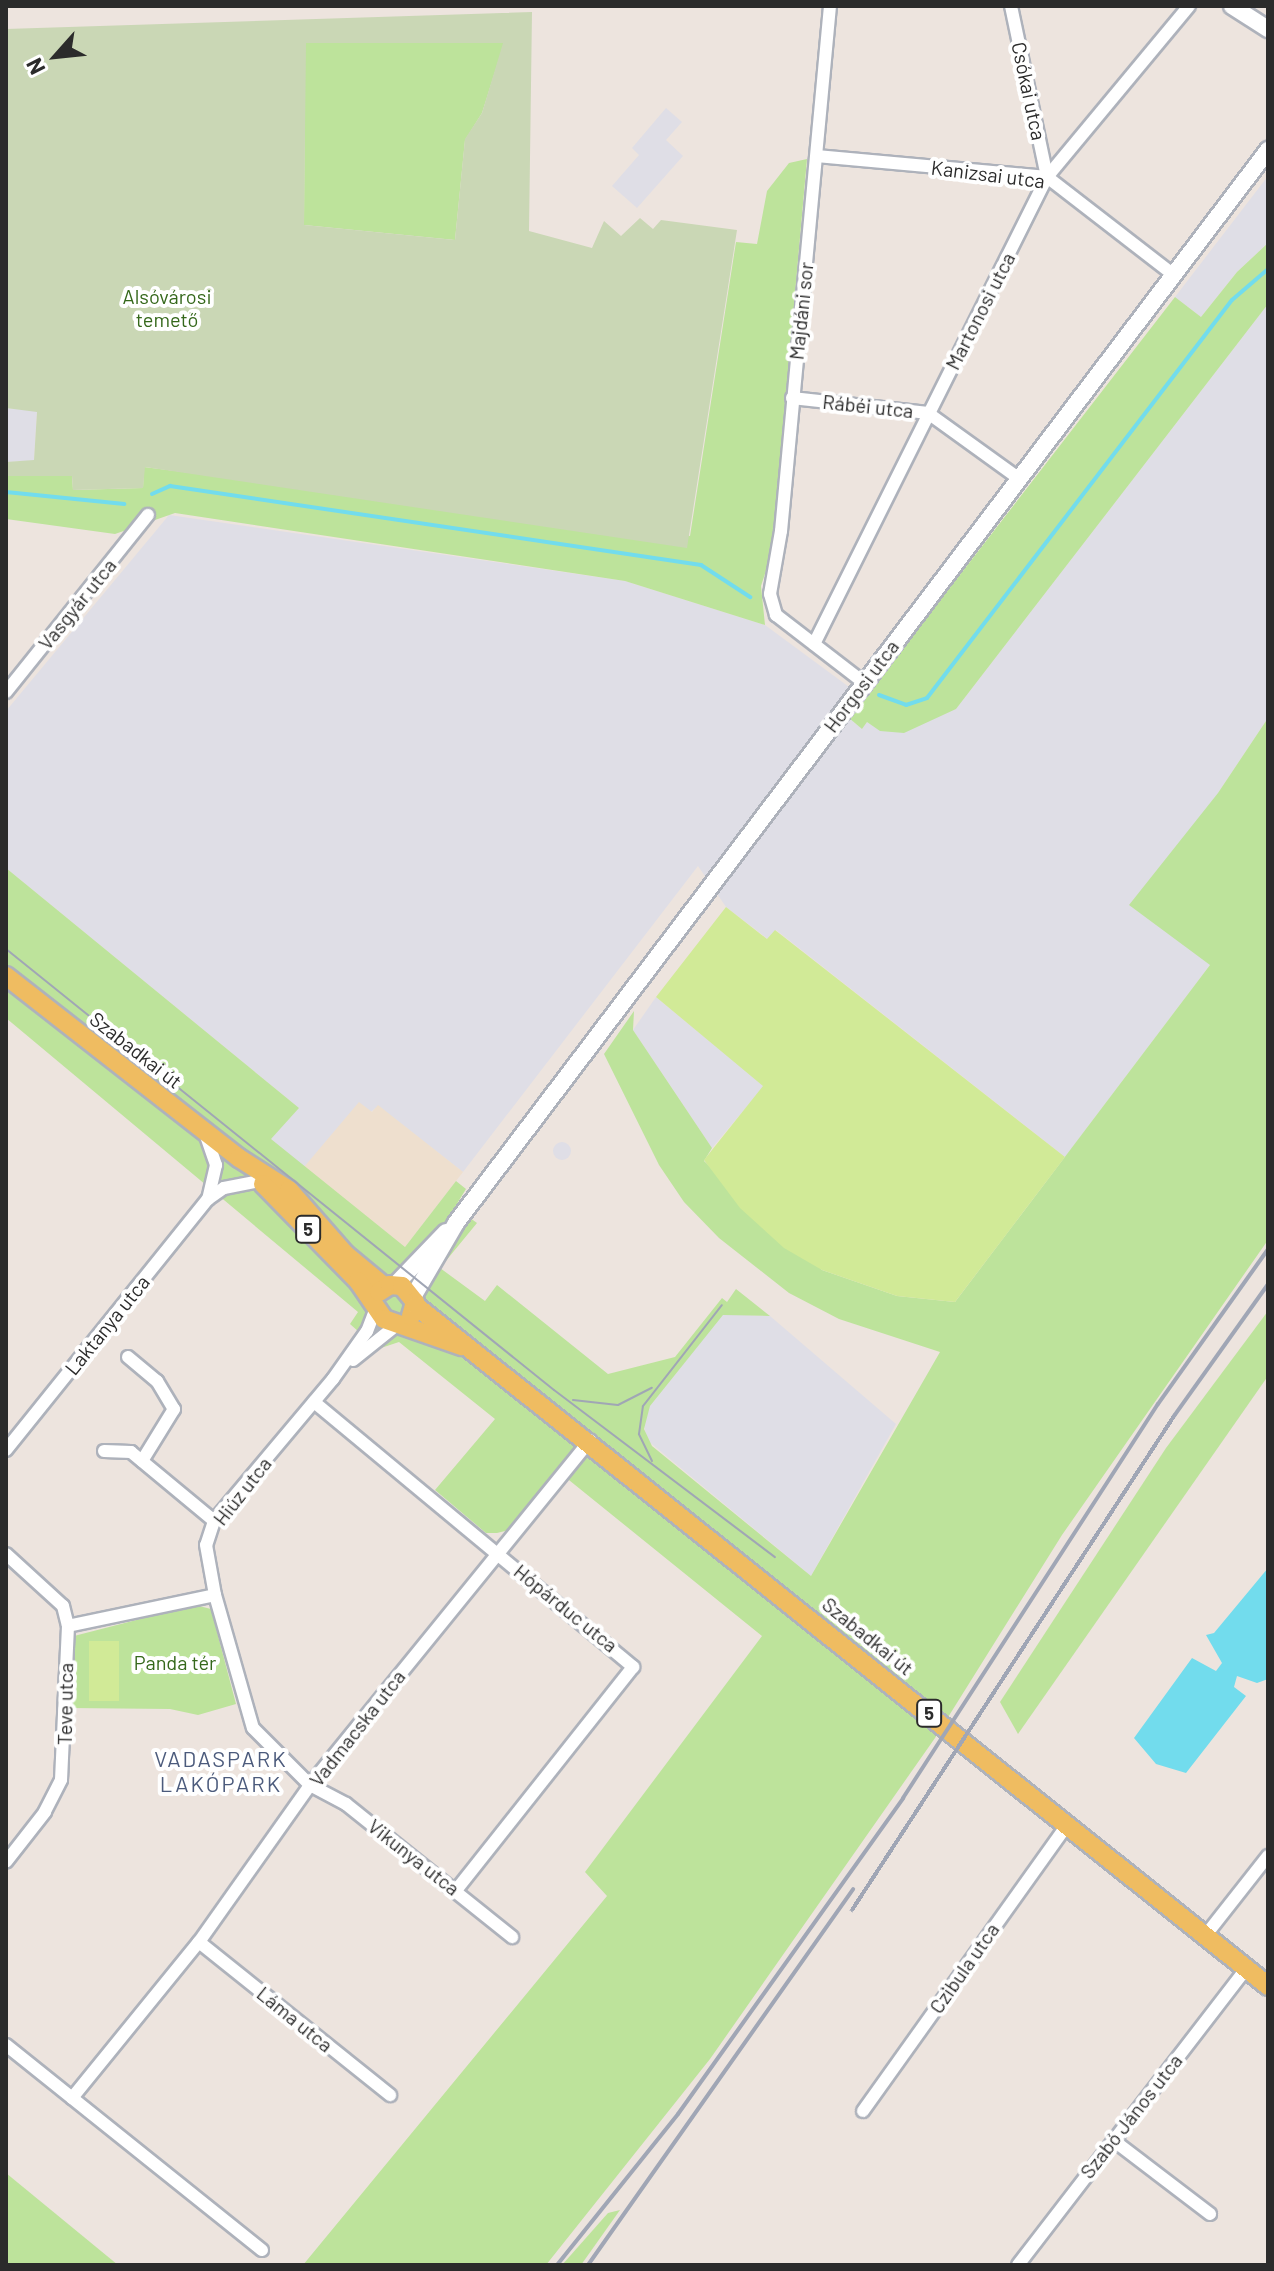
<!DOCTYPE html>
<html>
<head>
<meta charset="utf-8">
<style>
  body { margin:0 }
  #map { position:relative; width:1274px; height:2271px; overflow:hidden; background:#ede4de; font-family:Barlow,sans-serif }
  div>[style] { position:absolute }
  .industrial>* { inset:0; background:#dfdee6 }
  .round { border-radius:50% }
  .education>* { inset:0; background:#eedfce }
  .green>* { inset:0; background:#bde39b }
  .cemetery>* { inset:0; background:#cad7b5 }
  .pitch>* { inset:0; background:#d1ea97 }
  .water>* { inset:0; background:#72dced }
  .stream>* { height:4px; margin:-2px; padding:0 2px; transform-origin:2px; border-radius:2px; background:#72dced }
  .roads { filter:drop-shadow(2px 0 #aeb2bb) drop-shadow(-2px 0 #aeb2bb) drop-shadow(0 2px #aeb2bb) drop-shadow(0 -2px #aeb2bb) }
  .street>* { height:12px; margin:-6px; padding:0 6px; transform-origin:6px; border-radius:6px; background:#fff }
  .secondary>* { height:16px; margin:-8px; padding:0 8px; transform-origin:8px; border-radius:8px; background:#fff }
  .primary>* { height:18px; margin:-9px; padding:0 9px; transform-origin:9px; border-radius:9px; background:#efbc61 }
  .tram>* { height:2px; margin:-1px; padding:0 1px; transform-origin:1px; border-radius:1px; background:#a0a6b5 }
  .rail>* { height:4px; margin:-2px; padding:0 2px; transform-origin:2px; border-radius:2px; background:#a0a6b5 }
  span { translate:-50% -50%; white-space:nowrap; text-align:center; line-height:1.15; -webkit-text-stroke:8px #fff; paint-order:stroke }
  .shield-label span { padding:2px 6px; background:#fff; border:2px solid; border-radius:6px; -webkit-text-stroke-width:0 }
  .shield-label { font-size:18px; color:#2b2b2b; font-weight:700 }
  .street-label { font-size:20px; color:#2b2b2b }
  .park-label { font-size:20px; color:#35681b }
  .neighbourhood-label { font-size:22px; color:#4c5b7c; letter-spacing:2px }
  .frame { position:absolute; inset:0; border:8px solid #2b2b2b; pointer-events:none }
  .north { position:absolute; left:16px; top:16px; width:80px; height:80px; -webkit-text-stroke:6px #fff; paint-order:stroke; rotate:243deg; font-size:22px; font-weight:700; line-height:32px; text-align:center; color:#2b2b2b }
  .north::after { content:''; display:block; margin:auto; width:28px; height:36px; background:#2b2b2b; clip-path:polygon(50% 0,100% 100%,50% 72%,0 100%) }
</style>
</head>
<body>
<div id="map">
  <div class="industrial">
    <div style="clip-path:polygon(666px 108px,682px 122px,666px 140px,683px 156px,637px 208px,612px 186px,639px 155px,632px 148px)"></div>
    <div style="clip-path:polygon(1268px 176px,1268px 243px,1237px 272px,1201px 317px,1175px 297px)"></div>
    <div style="clip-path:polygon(1268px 304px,1268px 718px,1218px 793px,1210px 965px,1065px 1157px,776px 930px,768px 939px,726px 907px,698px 866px,463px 1172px,378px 1106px,304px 1167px,270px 1139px,299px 1108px,6px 868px,6px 711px,169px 515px,625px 581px,765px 625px,864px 698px,849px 718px,862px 729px,867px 722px,879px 729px,956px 709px)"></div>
    <div style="clip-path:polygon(6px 408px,37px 411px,34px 461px,6px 462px)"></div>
    <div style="clip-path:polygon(656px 997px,764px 1086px,712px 1148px,633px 1030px)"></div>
    <div class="round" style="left:553px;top:1142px;width:18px;height:18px"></div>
    <div style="clip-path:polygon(723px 1314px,770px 1316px,896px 1424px,811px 1576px,647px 1440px,644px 1425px,650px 1406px)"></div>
  </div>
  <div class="education">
    <div style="clip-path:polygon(359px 1102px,372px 1112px,378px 1105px,463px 1172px,405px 1247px,304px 1167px)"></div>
  </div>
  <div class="green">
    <div style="clip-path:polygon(305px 43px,504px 43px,482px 113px,465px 140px,455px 240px,304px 225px)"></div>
    <div style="clip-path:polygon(807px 159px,772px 552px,761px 586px,765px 625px,625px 581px,175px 513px,115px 534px,6px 519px,6px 476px,72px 476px,73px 490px,143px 488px,144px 467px,690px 536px,736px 242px,757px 244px,767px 191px,789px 163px)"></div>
    <div style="clip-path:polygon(1268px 243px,1268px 304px,956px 709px,904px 733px,880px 731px,867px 722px,862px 729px,849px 718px,1175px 297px,1201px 317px,1237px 272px)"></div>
    <div style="clip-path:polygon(1268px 718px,1268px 1240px,1062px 1535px,935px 1738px,710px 2059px,546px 2265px,303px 2265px,607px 1896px,585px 1872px,762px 1636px,559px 1472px,509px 1530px,497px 1533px,486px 1533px,435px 1490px,495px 1419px,399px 1342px,378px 1349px,350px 1324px,358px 1312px,6px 1018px,6px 868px,299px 1108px,271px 1139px,405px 1247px,456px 1181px,466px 1189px,455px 1207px,477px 1223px,440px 1268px,485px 1301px,497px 1285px,608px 1374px,675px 1357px,722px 1298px,727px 1302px,736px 1289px,770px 1316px,723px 1315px,650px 1406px,644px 1429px,652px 1446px,811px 1576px,940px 1352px,839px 1319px,789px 1293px,719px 1238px,684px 1202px,659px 1165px,604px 1054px,634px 1011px,633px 1030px,712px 1148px,704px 1161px,822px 1270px,897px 1296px,955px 1302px,1210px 965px,1129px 905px,1218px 793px)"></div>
    <div style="clip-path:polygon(1268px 1311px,1268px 1376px,1018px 1734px,1000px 1702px,1166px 1448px)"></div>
    <div style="clip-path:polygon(195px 1605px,211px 1609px,236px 1704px,198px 1715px,170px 1709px,69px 1708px,74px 1636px)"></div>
    <div style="clip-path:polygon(6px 2173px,118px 2265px,6px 2265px)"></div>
    <div style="clip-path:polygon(620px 2210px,581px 2265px,562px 2265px,608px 2213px)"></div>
  </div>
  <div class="cemetery">
    <div style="clip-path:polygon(evenodd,532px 12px,529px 231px,592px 248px,604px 221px,621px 236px,640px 218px,653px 229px,661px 220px,737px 230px,687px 548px,145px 467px,143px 488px,73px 490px,72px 476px,6px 476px,6px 462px,34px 460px,37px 412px,6px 408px,6px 29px,532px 12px,306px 43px,503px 43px,482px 113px,465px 139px,455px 240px,304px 225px,306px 43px)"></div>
  </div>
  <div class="pitch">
    <div style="clip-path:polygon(726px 907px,767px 939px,775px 930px,1065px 1157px,955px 1302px,897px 1296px,822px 1270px,784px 1248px,740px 1208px,704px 1160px,763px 1086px,656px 997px)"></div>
    <div style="clip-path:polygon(89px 1641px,119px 1641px,119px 1701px,89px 1701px)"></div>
  </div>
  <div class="water">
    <div style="clip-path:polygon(1268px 1568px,1268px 1679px,1257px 1683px,1237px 1676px,1234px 1687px,1246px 1696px,1186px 1773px,1156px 1764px,1134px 1738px,1192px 1658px,1216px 1671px,1222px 1663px,1206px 1635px,1214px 1633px)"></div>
  </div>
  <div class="stream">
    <div style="left:6px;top:492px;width:119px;rotate:5.8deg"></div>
    <div style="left:152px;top:494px;width:20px;rotate:-24deg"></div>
    <div style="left:170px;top:486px;width:537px;rotate:8.46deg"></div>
    <div style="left:701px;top:565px;width:59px;rotate:33.1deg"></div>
    <div style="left:879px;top:695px;width:29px;rotate:20deg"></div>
    <div style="left:906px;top:705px;width:22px;rotate:-18deg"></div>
    <div style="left:927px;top:698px;width:501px;rotate:-52.54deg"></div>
    <div style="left:1232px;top:300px;width:48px;rotate:-40.7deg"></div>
  </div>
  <div class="roads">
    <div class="street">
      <div style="left:830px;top:6px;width:527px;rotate:95.33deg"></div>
      <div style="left:781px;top:531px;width:64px;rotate:99.9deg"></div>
      <div style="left:770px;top:594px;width:22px;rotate:74deg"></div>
      <div style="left:776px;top:615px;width:110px;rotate:37.6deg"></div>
      <div style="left:1011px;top:6px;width:175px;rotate:78.1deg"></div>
      <div style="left:817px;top:156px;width:231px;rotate:5.2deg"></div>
      <div style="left:1047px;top:177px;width:160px;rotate:37.7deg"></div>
      <div style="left:792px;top:398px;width:137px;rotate:6.3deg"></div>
      <div style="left:928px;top:413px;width:111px;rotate:35.8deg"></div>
      <div style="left:814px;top:644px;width:522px;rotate:-63.48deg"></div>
      <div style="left:1047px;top:177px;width:222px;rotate:-50.3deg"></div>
      <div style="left:6px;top:692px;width:227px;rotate:-51.3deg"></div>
      <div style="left:205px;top:1133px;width:34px;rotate:71deg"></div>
      <div style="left:216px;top:1165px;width:35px;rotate:103deg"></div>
      <div style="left:376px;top:1308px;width:25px;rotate:111deg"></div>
      <div style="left:367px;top:1331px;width:59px;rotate:125.3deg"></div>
      <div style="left:333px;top:1379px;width:185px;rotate:130deg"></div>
      <div style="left:214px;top:1521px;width:25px;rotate:108deg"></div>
      <div style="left:206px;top:1545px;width:51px;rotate:79.8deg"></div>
      <div style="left:215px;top:1595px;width:138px;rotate:74.1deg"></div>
      <div style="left:253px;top:1728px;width:81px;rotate:45deg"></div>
      <div style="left:310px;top:1785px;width:41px;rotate:27.8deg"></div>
      <div style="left:346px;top:1804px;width:213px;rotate:38.7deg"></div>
      <div style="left:128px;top:1357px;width:38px;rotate:40deg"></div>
      <div style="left:157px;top:1381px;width:33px;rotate:59deg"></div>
      <div style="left:174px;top:1409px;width:61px;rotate:121.6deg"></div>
      <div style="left:353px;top:1360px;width:58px;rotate:-38.7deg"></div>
      <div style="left:314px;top:1402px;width:415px;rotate:39.7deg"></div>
      <div style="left:633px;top:1667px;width:283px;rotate:128.4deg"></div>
      <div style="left:6px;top:1450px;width:322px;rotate:-51.2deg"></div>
      <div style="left:208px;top:1199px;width:19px;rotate:-35deg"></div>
      <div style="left:224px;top:1188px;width:37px;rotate:-11deg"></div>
      <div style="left:104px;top:1451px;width:27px;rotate:2deg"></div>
      <div style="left:131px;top:1452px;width:108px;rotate:39.7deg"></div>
      <div style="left:6px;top:1554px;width:77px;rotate:42.4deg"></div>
      <div style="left:63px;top:1606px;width:21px;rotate:76deg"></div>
      <div style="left:68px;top:1626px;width:154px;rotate:92.6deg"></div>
      <div style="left:61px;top:1780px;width:36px;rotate:117deg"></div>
      <div style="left:45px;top:1812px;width:63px;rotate:128deg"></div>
      <div style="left:68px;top:1626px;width:150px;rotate:-11.9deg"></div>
      <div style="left:1205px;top:1936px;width:102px;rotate:-51.8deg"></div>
      <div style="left:199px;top:1942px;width:245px;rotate:38.7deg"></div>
      <div style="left:6px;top:2045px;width:328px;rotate:38.7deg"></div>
      <div style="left:72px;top:2098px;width:201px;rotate:-50.9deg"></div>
      <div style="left:199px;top:1942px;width:192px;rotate:-54.7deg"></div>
      <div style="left:310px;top:1785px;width:444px;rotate:-50.9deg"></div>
      <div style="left:863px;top:2111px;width:350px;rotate:-54.5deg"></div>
      <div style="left:1113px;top:2140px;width:122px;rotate:37.3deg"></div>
      <div style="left:1018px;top:2265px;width:374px;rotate:-52.4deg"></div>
    </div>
    <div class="secondary">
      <div style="left:1232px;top:6px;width:43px;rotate:32.6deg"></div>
      <div style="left:396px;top:1284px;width:72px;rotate:-46.1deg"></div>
      <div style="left:413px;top:1297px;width:86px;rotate:-59.8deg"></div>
      <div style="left:456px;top:1223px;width:1346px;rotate:-52.88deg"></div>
    </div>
    <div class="primary">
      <div style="left:6px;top:976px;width:296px;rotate:38deg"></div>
      <div style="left:239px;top:1158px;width:59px;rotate:32.6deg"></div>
      <div style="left:289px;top:1190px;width:85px;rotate:48.8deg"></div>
      <div style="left:345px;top:1254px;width:52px;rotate:39.5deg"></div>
      <div style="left:263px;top:1184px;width:136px;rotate:45.6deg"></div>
      <div style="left:358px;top:1281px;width:46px;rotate:55.6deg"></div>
      <div style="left:384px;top:1319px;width:82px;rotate:19.3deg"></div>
      <div style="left:379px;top:1292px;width:13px;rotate:-32deg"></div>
      <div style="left:390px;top:1285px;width:12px;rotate:5deg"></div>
      <div style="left:402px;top:1286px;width:21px;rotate:51deg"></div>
      <div style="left:415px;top:1302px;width:15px;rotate:106deg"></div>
      <div style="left:416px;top:1306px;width:1090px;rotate:38.59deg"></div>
    </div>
  </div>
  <div class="tram">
    <div style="left:6px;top:949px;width:703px;rotate:38.83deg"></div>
    <div style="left:554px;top:1390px;width:277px;rotate:37.1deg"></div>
    <div style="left:573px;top:1400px;width:45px;rotate:6.3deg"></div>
    <div style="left:618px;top:1405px;width:38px;rotate:-27deg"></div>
    <div style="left:652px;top:1461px;width:30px;rotate:-116deg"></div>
    <div style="left:639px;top:1434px;width:28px;rotate:-82deg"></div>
    <div style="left:643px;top:1406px;width:128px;rotate:-52deg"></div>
  </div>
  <div class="rail">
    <div style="left:852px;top:1910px;width:590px;rotate:-56.9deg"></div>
    <div style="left:1174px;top:1416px;width:162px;rotate:-54.5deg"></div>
    <div style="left:557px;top:2265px;width:193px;rotate:-51.3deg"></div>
    <div style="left:678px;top:2114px;width:388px;rotate:-54.5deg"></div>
    <div style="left:903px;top:1798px;width:469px;rotate:-57.1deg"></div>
    <div style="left:1158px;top:1404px;width:190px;rotate:-54.6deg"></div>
    <div style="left:588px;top:2265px;width:460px;rotate:-54.8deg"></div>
  </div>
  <div class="shield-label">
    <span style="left:308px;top:1229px">5</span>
    <span style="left:929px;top:1713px">5</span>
  </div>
  <div class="street-label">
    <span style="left:1029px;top:91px;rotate:78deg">Csókai utca</span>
    <span style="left:988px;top:174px;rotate:7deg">Kanizsai utca</span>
    <span style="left:801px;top:311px;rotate:-84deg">Majdáni sor</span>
    <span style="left:980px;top:311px;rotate:-63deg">Martonosi utca</span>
    <span style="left:868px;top:406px;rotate:6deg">Rábéi utca</span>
    <span style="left:77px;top:604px;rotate:-51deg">Vasgyár utca</span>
    <span style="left:861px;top:686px;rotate:-53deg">Horgosi utca</span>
    <span style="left:136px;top:1050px;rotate:38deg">Szabadkai út</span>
    <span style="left:107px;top:1325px;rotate:-51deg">Laktanya utca</span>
    <span style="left:242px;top:1491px;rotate:-52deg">Hiúz utca</span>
    <span style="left:566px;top:1608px;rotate:39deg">Hópárduc utca</span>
    <span style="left:868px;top:1636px;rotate:39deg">Szabadkai út</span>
    <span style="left:65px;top:1704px;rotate:-89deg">Teve utca</span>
    <span style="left:357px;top:1728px;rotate:-52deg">Vadmacska utca</span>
    <span style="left:414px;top:1857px;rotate:38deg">Vikunya utca</span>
    <span style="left:964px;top:1968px;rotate:-55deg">Czibula utca</span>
    <span style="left:295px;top:2019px;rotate:39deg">Láma utca</span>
    <span style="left:1131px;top:2116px;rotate:-52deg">Szabó János utca</span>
  </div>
  <div class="park-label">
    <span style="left:167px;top:308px">Alsóvárosi<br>temető</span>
    <span style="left:175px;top:1662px">Panda tér</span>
  </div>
  <div class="neighbourhood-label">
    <span style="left:221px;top:1771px">VADASPARK<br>LAKÓPARK</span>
  </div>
  <div class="frame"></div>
  <div class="north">N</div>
</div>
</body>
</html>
